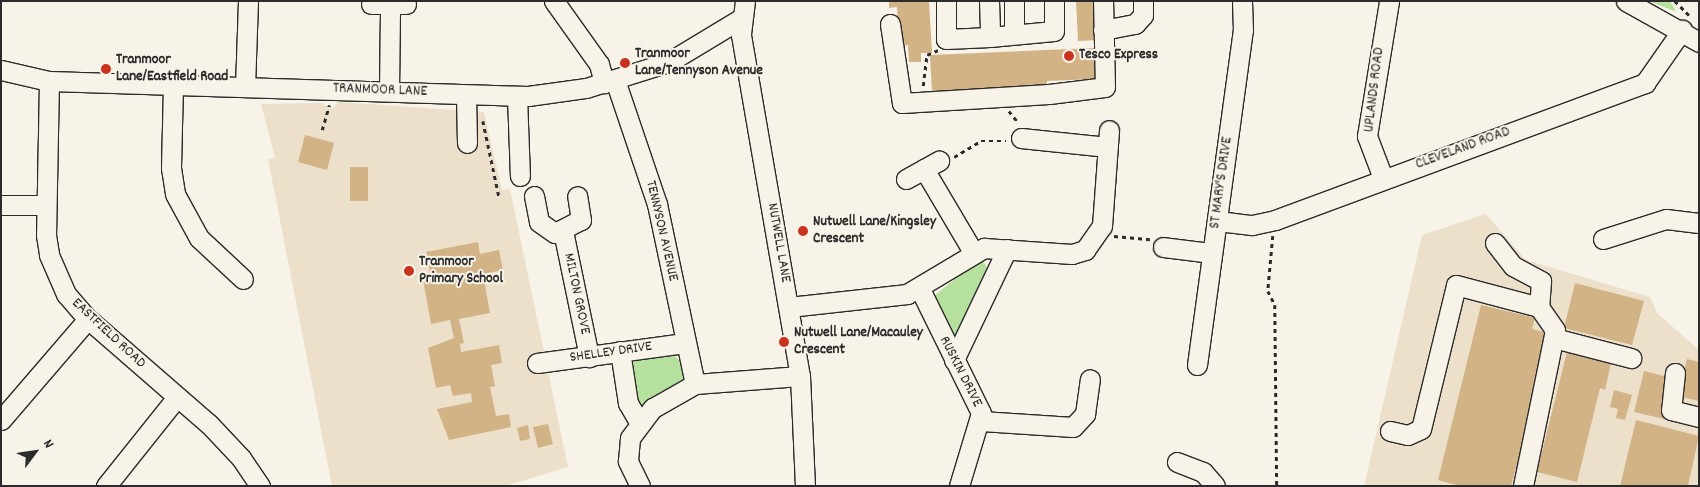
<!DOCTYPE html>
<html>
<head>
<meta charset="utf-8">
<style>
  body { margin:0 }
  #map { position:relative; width:1700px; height:487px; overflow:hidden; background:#f7f3e8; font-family:Dekko,sans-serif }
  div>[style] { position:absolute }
  .built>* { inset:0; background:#ece0cb }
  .green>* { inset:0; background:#b5e09d }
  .building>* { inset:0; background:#d2b386 }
  .path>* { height:2.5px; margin-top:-1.25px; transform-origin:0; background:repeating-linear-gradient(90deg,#2b2b2b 0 4px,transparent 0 8px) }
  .roads { filter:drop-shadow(1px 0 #2b2b2b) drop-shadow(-1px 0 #2b2b2b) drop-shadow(0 1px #2b2b2b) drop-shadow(0 -1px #2b2b2b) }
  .minor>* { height:19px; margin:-9.5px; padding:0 9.5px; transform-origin:9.5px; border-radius:9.5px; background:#f7f3e8 }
  .dots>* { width:14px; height:14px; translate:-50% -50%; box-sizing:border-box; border:2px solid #f7f3e8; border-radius:50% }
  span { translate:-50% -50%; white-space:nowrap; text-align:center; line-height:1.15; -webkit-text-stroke:4px #f7f3e8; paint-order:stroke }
  .poi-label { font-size:15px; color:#2b2b2b; font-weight:700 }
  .left { translate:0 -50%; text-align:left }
  .street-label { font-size:15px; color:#2b2b2b }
  .frame { position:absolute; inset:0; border:2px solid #2b2b2b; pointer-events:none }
  .north { position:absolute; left:10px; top:427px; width:50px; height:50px; -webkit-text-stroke:4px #f7f3e8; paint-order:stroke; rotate:59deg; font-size:14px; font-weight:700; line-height:20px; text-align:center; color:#2b2b2b }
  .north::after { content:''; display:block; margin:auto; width:18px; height:22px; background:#2b2b2b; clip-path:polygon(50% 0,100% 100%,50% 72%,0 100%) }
</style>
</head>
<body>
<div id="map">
  <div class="built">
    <div style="clip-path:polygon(339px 102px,484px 112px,502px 190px,510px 189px,568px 467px,505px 486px,332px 486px,268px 159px,275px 158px,261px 104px,322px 103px,331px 109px)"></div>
    <div style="clip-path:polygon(1486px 214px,1526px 260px,1650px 297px,1657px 313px,1699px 350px,1699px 486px,1364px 486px,1422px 235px)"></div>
  </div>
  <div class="green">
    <div style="clip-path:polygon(1650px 1px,1670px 1px,1676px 12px,1657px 4px)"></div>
    <div style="clip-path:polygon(981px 258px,988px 269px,959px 337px,951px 338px,934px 296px)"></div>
    <div style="clip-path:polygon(671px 353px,685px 365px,685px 379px,643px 408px,638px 405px,633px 360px)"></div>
  </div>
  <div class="building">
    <div style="clip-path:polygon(889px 1px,929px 1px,932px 53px,921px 53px,921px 62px,909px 62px,908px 45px,899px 46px,897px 7px,889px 8px)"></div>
    <div style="clip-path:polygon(1076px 1px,1097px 1px,1099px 40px,1078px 41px)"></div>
    <div style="clip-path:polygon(1094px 48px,1095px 79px,1047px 81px,1047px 88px,932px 93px,930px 55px)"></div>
    <div style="clip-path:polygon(305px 135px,334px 143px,327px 170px,298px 162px)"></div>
    <div style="clip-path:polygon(350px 167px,368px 167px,368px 201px,350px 201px)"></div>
    <div style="clip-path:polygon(478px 242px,480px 254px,499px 250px,503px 270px,483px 274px,490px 313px,459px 319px,464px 343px,460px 344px,461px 352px,499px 345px,502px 363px,491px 365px,495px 386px,490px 387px,496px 416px,509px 414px,511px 427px,449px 440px,437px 409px,472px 402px,471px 393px,453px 396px,450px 385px,436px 388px,428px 348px,454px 338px,450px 320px,431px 324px,422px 274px,430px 273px,426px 252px)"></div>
    <div style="clip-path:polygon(1575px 283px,1644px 301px,1632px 345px,1564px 328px)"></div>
    <div style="clip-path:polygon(1481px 305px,1535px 318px,1532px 329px,1552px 334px,1520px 469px,1516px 468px,1511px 486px,1460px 486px,1438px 480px)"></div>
    <div style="clip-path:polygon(1567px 352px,1611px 363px,1605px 390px,1600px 388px,1577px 482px,1537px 472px)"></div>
    <div style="clip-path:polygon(1687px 359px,1699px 362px,1699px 401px,1678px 396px)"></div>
    <div style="clip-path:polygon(1644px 371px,1668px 377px,1661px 407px,1667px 408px,1664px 419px,1634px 412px)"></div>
    <div style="clip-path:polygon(1614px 390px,1632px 395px,1625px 420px,1616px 418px,1618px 409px,1610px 407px)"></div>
    <div style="clip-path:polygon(1636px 420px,1699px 436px,1688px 486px,1620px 486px)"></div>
    <div style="clip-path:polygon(548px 424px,553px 444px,538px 448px,533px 427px)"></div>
    <div style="clip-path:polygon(528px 425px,530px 439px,520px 441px,517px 428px)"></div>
  </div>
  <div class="path">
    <div style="left:1675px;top:1px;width:21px;rotate:45deg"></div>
    <div style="left:923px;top:86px;width:31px;rotate:-83deg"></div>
    <div style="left:927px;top:55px;width:12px;rotate:-24deg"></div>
    <div style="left:1009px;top:111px;width:14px;rotate:51deg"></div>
    <div style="left:483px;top:121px;width:77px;rotate:78deg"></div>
    <div style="left:322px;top:130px;width:26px;rotate:-74deg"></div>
    <div style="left:954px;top:157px;width:31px;rotate:-31deg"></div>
    <div style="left:981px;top:141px;width:25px"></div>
    <div style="left:1114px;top:236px;width:36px;rotate:5deg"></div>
    <div style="left:1273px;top:236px;width:55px;rotate:95.2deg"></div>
    <div style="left:1268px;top:291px;width:16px;rotate:63deg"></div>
    <div style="left:1275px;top:305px;width:181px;rotate:89.4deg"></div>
  </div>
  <div class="roads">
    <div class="minor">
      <div style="left:554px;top:1px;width:77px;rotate:54.5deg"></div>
      <div style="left:599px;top:64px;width:20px;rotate:75deg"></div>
      <div style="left:745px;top:1px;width:34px;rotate:97deg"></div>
      <div style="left:741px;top:35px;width:346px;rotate:80.2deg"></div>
      <div style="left:800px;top:376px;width:110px;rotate:87.4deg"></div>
      <div style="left:946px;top:1px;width:38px;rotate:90deg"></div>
      <div style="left:946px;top:39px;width:44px;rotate:-2.6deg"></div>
      <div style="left:989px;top:1px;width:36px;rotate:88deg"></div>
      <div style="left:990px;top:37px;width:64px;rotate:-5.4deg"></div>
      <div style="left:1054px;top:31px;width:30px;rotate:-90deg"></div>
      <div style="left:1014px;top:1px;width:32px;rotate:90deg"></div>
      <div style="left:1626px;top:1px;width:84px;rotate:29.3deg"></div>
      <div style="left:371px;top:4px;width:35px"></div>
      <div style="left:890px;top:24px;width:80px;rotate:81.4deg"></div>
      <div style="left:902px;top:103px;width:147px;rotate:-3.5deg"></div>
      <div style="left:1049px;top:94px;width:56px;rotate:-7.1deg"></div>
      <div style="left:1105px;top:87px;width:86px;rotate:-91.3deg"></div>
      <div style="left:1103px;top:30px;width:33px;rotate:-11deg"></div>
      <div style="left:1135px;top:24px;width:12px;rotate:-48deg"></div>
      <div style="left:1143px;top:15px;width:14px;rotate:-90deg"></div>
      <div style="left:1px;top:70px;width:49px;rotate:12.9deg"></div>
      <div style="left:49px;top:81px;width:479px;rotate:1.8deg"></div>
      <div style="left:528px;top:96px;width:59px;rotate:-7.9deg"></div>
      <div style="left:586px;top:88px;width:87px;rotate:-17.4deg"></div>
      <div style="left:669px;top:62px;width:85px;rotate:-31.1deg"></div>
      <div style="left:615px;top:80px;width:131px;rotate:71.3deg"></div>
      <div style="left:657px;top:204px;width:184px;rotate:78.1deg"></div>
      <div style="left:49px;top:81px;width:154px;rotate:91.1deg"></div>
      <div style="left:46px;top:235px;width:20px;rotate:81deg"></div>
      <div style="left:49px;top:255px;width:43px;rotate:66.4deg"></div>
      <div style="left:66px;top:294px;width:33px;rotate:49deg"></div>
      <div style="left:88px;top:319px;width:160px;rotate:41deg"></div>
      <div style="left:209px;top:424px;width:47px;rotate:46.7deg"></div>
      <div style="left:241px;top:458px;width:34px;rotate:56deg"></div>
      <div style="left:173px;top:85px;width:83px;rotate:91.4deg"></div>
      <div style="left:171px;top:168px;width:26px;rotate:81deg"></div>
      <div style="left:175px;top:194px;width:50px;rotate:61.4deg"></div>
      <div style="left:199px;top:238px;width:60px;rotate:43deg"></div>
      <div style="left:245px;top:87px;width:86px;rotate:-88deg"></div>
      <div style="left:389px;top:91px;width:87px;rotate:-89.3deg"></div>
      <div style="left:466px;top:95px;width:48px;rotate:88.8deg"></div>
      <div style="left:517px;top:96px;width:80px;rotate:87.9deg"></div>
      <div style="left:1021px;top:138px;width:87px;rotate:5.9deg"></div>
      <div style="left:924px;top:169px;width:96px;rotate:59.4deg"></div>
      <div style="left:1383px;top:178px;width:45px;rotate:-110.9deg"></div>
      <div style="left:1367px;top:136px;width:137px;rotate:-80.7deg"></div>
      <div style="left:906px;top:179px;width:38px;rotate:-29deg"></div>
      <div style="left:534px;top:196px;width:26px;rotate:79deg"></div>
      <div style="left:539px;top:222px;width:19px;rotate:35deg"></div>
      <div style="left:555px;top:233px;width:29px;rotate:-27deg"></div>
      <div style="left:581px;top:220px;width:24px;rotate:-99deg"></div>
      <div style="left:1px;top:205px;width:45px"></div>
      <div style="left:1218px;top:221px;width:34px;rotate:7deg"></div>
      <div style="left:1252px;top:225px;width:24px;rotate:-12deg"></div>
      <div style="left:1275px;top:220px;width:395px;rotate:-20.3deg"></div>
      <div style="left:1645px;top:83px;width:65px;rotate:-55.1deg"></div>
      <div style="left:563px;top:231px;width:129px;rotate:78.3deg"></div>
      <div style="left:1603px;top:239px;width:66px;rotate:-17.6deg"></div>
      <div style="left:1666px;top:219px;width:33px;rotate:7deg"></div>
      <div style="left:1495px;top:243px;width:29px;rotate:52deg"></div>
      <div style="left:1513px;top:266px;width:32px;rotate:28deg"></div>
      <div style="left:1541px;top:281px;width:26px;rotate:94deg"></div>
      <div style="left:1163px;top:247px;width:48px;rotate:7.1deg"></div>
      <div style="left:920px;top:289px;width:138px;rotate:63.8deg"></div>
      <div style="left:981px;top:413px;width:76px;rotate:106.8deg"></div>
      <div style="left:789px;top:307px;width:119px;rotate:-6.3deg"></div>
      <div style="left:907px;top:294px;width:90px;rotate:-30.9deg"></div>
      <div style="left:984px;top:248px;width:88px;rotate:3.9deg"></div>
      <div style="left:1072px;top:254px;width:14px;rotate:-17deg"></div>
      <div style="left:1085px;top:250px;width:29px;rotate:-55deg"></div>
      <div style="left:1102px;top:226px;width:96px;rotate:-85.8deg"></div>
      <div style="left:1554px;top:338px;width:80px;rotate:14.6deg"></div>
      <div style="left:620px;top:351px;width:53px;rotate:81.3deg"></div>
      <div style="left:628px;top:403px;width:22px;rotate:60deg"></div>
      <div style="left:954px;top:360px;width:123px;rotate:-64.5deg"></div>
      <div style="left:537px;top:363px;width:149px;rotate:-7.7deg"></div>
      <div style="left:1197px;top:365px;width:338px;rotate:-82.2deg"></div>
      <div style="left:1243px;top:30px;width:29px;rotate:-92deg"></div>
      <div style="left:1675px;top:373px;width:37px;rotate:96deg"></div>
      <div style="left:1671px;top:410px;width:29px;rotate:14deg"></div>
      <div style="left:1px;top:420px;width:133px;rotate:-49.3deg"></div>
      <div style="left:981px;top:421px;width:92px;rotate:3.7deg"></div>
      <div style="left:1073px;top:427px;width:18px;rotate:-47deg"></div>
      <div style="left:1085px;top:414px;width:35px;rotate:-82deg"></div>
      <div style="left:1390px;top:431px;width:18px;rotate:13deg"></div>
      <div style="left:1408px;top:435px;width:14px;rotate:-25deg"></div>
      <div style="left:1421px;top:429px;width:148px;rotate:-76.3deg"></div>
      <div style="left:1456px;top:285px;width:86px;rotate:14.8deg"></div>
      <div style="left:1539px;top:307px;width:28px;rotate:55deg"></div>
      <div style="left:1555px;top:330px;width:159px;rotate:101.6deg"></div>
      <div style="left:1177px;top:462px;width:28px;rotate:21deg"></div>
      <div style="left:1203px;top:472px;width:18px;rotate:49deg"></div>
      <div style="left:106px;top:486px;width:114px;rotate:-51.4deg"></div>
      <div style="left:640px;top:486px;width:28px;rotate:-116deg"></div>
      <div style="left:628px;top:461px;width:23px;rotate:-85deg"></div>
      <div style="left:630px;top:438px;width:38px;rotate:-53deg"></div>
      <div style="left:653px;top:408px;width:48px;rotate:-29.7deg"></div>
      <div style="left:695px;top:384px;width:105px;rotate:-4.4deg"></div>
    </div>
  </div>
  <div class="dots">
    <div style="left:1069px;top:56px;background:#c8321e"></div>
    <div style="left:625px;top:63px;background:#c8321e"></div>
    <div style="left:106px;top:69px;background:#c8321e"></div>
    <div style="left:803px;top:231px;background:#c8321e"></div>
    <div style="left:409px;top:271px;background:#c8321e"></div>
    <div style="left:784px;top:342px;background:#c8321e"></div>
  </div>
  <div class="poi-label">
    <span class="left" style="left:635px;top:63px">Tranmoor<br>Lane/Tennyson Avenue</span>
    <span class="left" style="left:1079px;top:56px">Tesco Express</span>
    <span class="left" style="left:116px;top:69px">Tranmoor<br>Lane/Eastfield Road</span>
    <span class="left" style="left:813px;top:231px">Nutwell Lane/Kingsley<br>Crescent</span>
    <span class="left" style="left:419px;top:271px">Tranmoor<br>Primary School</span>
    <span class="left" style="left:794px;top:342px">Nutwell Lane/Macauley<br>Crescent</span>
  </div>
  <div class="street-label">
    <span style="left:1375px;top:90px;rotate:-83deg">UPLANDS ROAD</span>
    <span style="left:380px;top:91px;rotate:2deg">TRANMOOR LANE</span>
    <span style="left:1463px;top:149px;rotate:-20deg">CLEVELAND ROAD</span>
    <span style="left:1222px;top:183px;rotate:-82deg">ST MARY'S DRIVE</span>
    <span style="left:661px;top:231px;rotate:77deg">TENNYSON AVENUE</span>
    <span style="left:778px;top:243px;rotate:80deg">NUTWELL LANE</span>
    <span style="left:576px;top:294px;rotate:78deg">MILTON GROVE</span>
    <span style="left:108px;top:334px;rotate:43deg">EASTFIELD ROAD</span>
    <span style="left:611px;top:353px;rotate:-8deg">SHELLEY DRIVE</span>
    <span style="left:960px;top:372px;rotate:63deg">RUSKIN DRIVE</span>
  </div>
  <div class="frame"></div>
  <div class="north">N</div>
</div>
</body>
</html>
